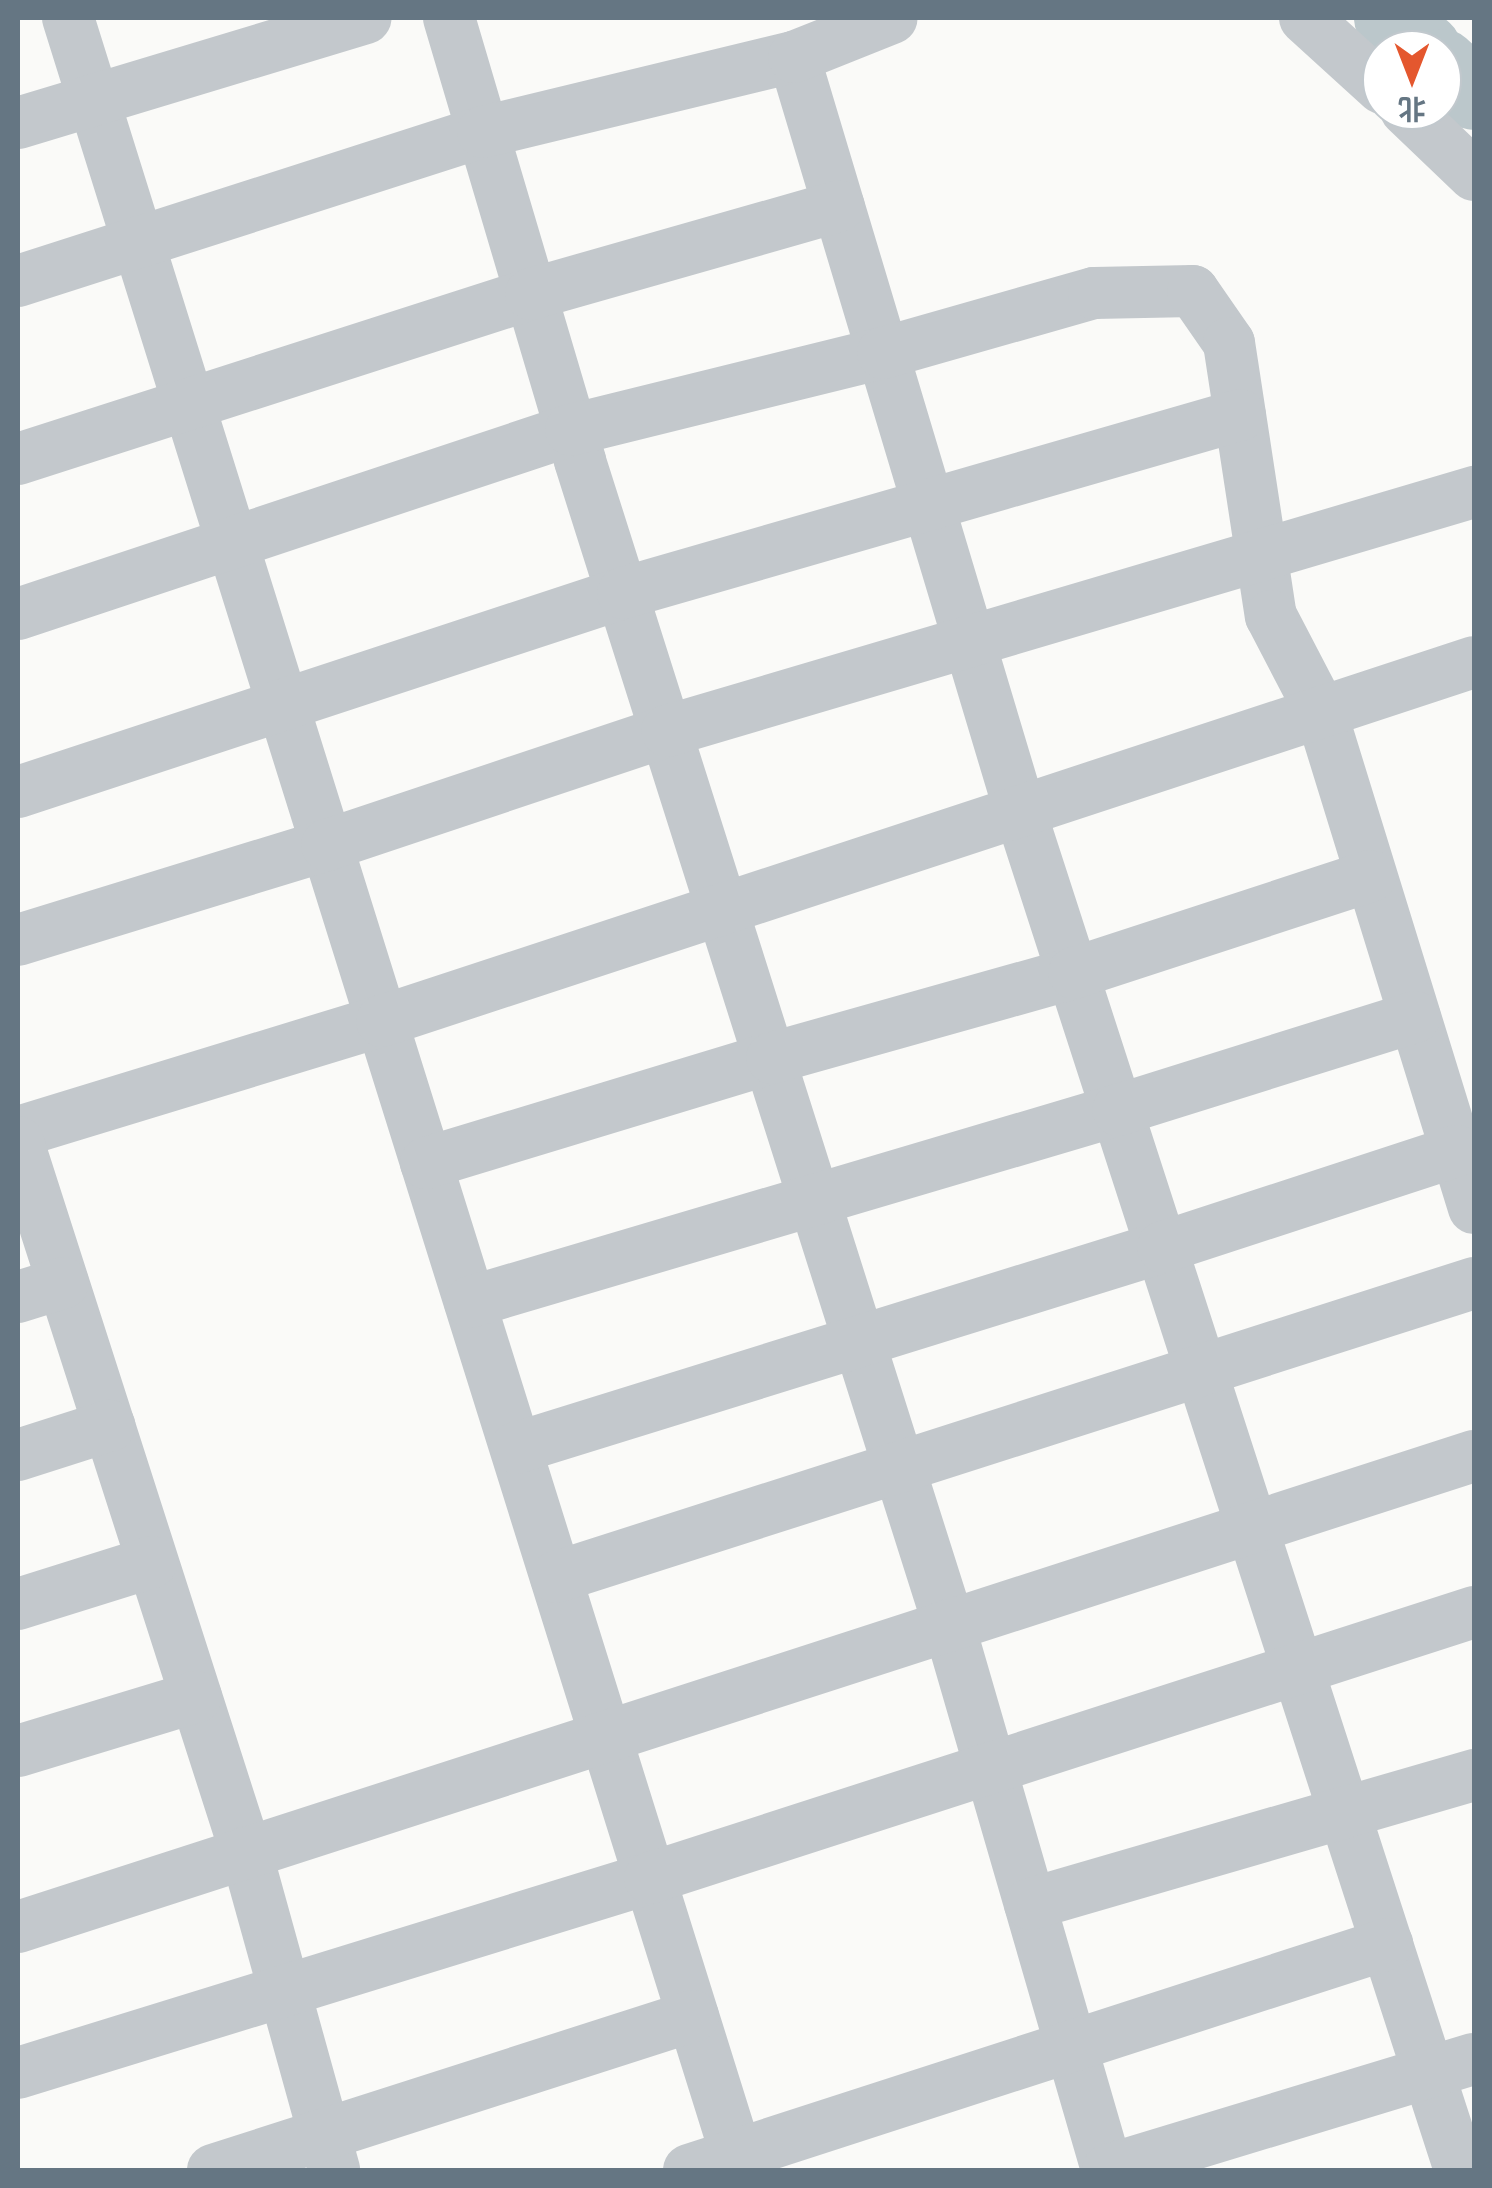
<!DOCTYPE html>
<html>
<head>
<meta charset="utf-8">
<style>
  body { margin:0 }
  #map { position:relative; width:1492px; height:2188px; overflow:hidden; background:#fafaf8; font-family:Rubik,"Noto Sans SC",sans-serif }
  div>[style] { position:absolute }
  .river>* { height:72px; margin:-36px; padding:0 36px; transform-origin:36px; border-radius:36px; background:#bbc7cb }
  .minor>* { height:52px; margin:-26px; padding:0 26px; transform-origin:26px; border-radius:26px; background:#c3c8cc }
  span { translate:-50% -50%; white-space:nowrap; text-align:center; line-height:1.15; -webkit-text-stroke:10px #fff; paint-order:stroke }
  .frame { position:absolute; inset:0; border:20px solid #657683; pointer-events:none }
  .north { position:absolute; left:1362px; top:30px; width:100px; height:100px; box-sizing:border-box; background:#fff; border:2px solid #c1c8cd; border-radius:50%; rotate:180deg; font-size:28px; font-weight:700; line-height:40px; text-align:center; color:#657683 }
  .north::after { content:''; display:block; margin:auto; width:35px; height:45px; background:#e4572e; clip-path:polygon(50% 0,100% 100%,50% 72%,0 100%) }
</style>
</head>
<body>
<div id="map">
  <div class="river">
    <div style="left:1390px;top:18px;width:48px;rotate:41.6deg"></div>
    <div style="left:1442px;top:65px;width:43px;rotate:42.2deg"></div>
  </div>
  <div class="minor">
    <div style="left:68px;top:18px;width:2255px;rotate:72.63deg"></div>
    <div style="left:449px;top:18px;width:462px;rotate:73.5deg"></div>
    <div style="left:580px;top:461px;width:1221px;rotate:72.41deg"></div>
    <div style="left:949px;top:1625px;width:567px;rotate:73.83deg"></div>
    <div style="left:1305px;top:18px;width:104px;rotate:42.3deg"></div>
    <div style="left:794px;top:57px;width:787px;rotate:73.31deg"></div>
    <div style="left:1020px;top:811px;width:1428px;rotate:72.06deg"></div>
    <div style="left:1406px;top:110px;width:94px;rotate:43.7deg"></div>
    <div style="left:18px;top:123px;width:363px;rotate:-16.8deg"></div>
    <div style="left:18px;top:281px;width:488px;rotate:-17.8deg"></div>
    <div style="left:483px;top:132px;width:320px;rotate:-13.6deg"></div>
    <div style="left:794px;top:57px;width:105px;rotate:-21.7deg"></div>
    <div style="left:18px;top:459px;width:539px;rotate:-17.83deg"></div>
    <div style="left:531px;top:294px;width:320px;rotate:-15.9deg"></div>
    <div style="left:18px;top:614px;width:583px;rotate:-18.4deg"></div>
    <div style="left:571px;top:430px;width:321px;rotate:-13.9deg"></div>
    <div style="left:883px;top:353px;width:219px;rotate:-15.9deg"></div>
    <div style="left:1094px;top:293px;width:99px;rotate:-1.2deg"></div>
    <div style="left:1193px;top:291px;width:63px;rotate:55.3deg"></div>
    <div style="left:1229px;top:343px;width:276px;rotate:81.3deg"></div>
    <div style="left:1271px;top:616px;width:108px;rotate:62.5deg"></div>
    <div style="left:1321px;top:712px;width:519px;rotate:72.86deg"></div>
    <div style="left:18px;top:792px;width:637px;rotate:-18.21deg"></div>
    <div style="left:623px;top:593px;width:642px;rotate:-16.09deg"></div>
    <div style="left:18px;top:940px;width:323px;rotate:-17.1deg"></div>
    <div style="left:327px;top:845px;width:359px;rotate:-18.5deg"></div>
    <div style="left:667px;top:731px;width:842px;rotate:-16.5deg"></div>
    <div style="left:18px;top:1132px;width:381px;rotate:-17deg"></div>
    <div style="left:382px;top:1021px;width:1149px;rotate:-18.2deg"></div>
    <div style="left:18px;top:1142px;width:746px;rotate:72.2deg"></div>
    <div style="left:246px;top:1852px;width:330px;rotate:74.5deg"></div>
    <div style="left:426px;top:1163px;width:362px;rotate:-16.9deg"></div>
    <div style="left:772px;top:1058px;width:314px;rotate:-15.7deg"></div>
    <div style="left:1074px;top:973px;width:312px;rotate:-18.1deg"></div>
    <div style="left:18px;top:1297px;width:47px;rotate:-17.3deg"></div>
    <div style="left:470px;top:1302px;width:676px;rotate:-16.5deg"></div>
    <div style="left:1118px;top:1110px;width:311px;rotate:-17.4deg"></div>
    <div style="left:516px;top:1448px;width:678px;rotate:-17.26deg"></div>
    <div style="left:1163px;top:1247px;width:309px;rotate:-18.1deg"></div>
    <div style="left:18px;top:1455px;width:96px;rotate:-17.7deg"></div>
    <div style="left:556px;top:1577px;width:964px;rotate:-17.76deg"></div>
    <div style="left:18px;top:1604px;width:140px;rotate:-17.4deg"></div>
    <div style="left:18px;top:1751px;width:186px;rotate:-16.9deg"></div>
    <div style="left:1030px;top:1904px;width:462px;rotate:-16.2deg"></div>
    <div style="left:18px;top:1927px;width:1530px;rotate:-17.93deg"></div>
    <div style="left:18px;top:2073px;width:661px;rotate:-17.15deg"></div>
    <div style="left:650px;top:1878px;width:866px;rotate:-17.89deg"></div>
    <div style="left:213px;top:2170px;width:504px;rotate:-17.79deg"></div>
    <div style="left:689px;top:2170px;width:734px;rotate:-17.94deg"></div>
    <div style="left:1108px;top:2170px;width:382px;rotate:-16.9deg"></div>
  </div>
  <div class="frame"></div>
  <div class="north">北</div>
</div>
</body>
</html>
